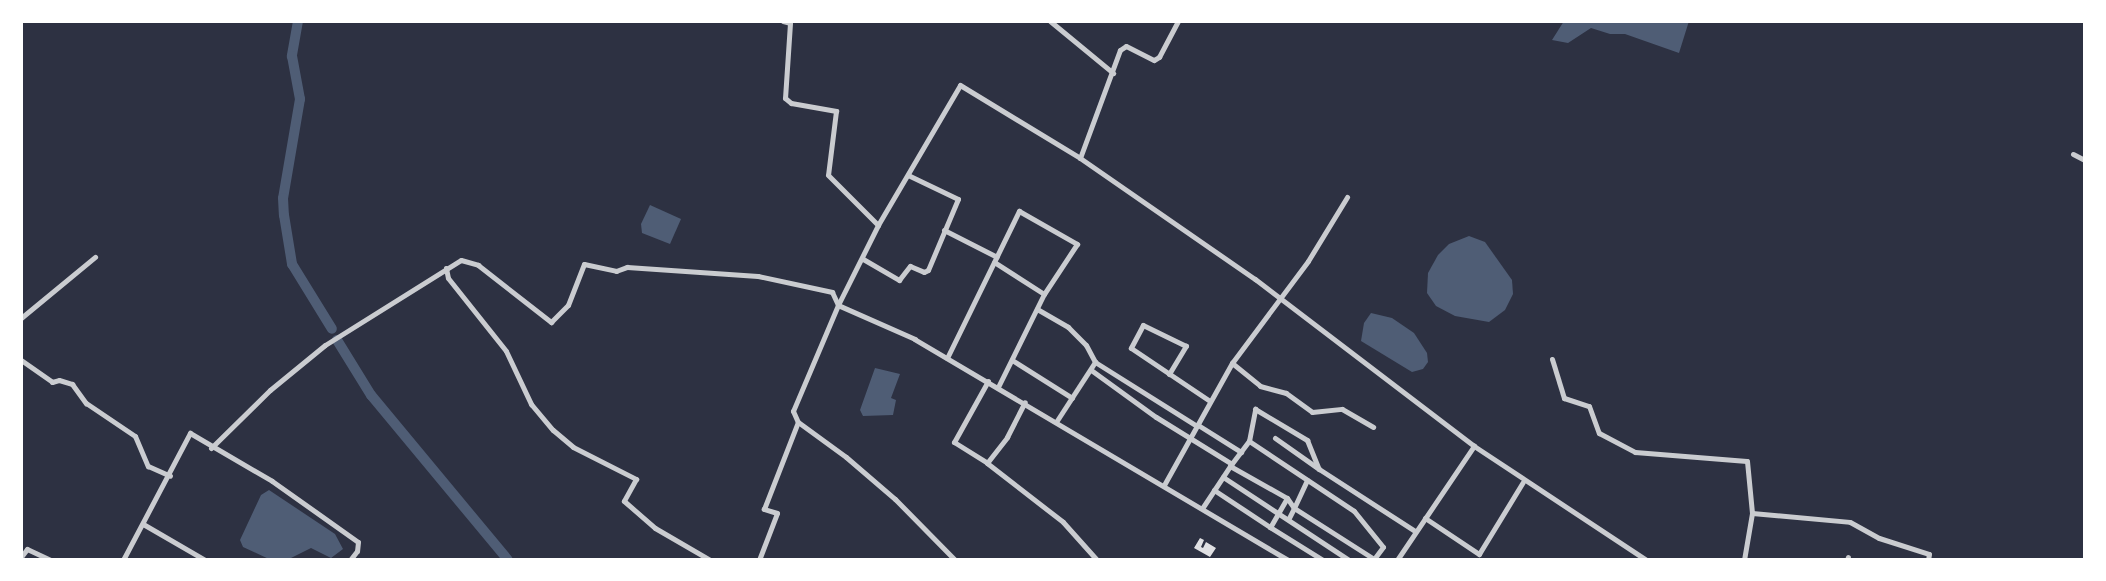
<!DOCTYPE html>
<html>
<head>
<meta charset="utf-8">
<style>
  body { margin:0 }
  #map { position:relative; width:2106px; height:581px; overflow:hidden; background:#2d3142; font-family:Figtree,sans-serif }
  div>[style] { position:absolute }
  .water>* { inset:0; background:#4f5d75 }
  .canal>* { height:10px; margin:-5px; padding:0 5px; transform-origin:5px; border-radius:5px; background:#4f5d75 }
  .building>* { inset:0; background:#e0e0e3 }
  .minor>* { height:5px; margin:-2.5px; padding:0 2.5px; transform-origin:2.5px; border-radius:2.5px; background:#caccd0 }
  span { translate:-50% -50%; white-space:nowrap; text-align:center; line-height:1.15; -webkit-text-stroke:5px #fff; paint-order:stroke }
  .frame { position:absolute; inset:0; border:23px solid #fff; pointer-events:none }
</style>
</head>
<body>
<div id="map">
  <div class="water">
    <div style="clip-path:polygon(1564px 21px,1689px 21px,1679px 53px,1625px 34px,1610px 34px,1591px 28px,1568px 43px,1552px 40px)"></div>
    <div style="clip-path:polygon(650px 205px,681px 219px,670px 244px,642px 233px,641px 224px)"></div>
    <div style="clip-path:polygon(1469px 236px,1485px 242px,1512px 280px,1513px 294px,1505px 310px,1489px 322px,1455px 316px,1436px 306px,1427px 293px,1428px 273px,1438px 255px,1449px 244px)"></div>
    <div style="clip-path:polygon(1371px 313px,1392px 318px,1414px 333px,1427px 353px,1428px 362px,1423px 369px,1412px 372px,1361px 341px,1364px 323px)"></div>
    <div style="clip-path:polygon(875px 368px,900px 374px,891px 398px,896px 400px,893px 415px,863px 416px,860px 410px)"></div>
    <div style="clip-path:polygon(269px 490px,335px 534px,343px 549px,331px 558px,311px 548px,289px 559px,271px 560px,243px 547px,240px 540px,261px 495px)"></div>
  </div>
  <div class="canal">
    <div style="left:298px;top:21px;width:36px;rotate:100deg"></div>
    <div style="left:292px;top:56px;width:44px;rotate:79.5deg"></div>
    <div style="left:300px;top:99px;width:100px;rotate:99.7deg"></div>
    <div style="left:283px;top:198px;width:17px;rotate:87deg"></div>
    <div style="left:284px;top:215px;width:50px;rotate:80.7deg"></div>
    <div style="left:292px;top:264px;width:76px;rotate:58.4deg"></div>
    <div style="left:337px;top:340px;width:65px;rotate:58.3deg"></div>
    <div style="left:371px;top:395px;width:214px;rotate:50.3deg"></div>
  </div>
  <div class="building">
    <div style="clip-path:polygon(1200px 538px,1204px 540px,1201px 547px,1203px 548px,1206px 542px,1216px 548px,1210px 557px,1194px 548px)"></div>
  </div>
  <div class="minor">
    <div style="left:783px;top:21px;width:7px;rotate:16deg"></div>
    <div style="left:790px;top:23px;width:75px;rotate:93.8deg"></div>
    <div style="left:785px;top:98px;width:8px;rotate:40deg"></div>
    <div style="left:791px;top:103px;width:46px;rotate:10.1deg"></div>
    <div style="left:836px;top:111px;width:64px;rotate:97.1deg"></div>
    <div style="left:828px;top:175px;width:71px;rotate:45deg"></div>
    <div style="left:1050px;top:21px;width:82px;rotate:39.5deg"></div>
    <div style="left:2073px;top:154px;width:13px;rotate:27deg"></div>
    <div style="left:1080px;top:158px;width:115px;rotate:-69.7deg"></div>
    <div style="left:1120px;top:50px;width:7px;rotate:-34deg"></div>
    <div style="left:1126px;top:46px;width:31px;rotate:27deg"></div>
    <div style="left:1154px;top:60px;width:6px;rotate:-31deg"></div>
    <div style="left:1159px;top:57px;width:41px;rotate:-62.2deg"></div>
    <div style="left:944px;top:230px;width:59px;rotate:27deg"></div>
    <div style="left:863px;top:259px;width:42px;rotate:30.3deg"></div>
    <div style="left:899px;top:280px;width:18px;rotate:-52deg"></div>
    <div style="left:910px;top:266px;width:15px;rotate:23deg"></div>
    <div style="left:924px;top:272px;width:4px;rotate:-27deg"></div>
    <div style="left:928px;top:270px;width:77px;rotate:-67.1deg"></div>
    <div style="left:958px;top:199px;width:55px;rotate:-154.4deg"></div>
    <div style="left:446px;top:268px;width:10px;rotate:79deg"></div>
    <div style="left:448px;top:278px;width:93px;rotate:51.5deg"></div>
    <div style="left:506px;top:351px;width:59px;rotate:64.7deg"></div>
    <div style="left:531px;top:404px;width:34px;rotate:50deg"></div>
    <div style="left:553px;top:430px;width:26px;rotate:40deg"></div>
    <div style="left:573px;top:447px;width:71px;rotate:26.9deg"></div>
    <div style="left:636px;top:479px;width:25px;rotate:119deg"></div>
    <div style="left:624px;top:501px;width:41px;rotate:41.1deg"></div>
    <div style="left:655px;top:528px;width:64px;rotate:30.2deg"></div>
    <div style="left:1037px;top:309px;width:36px;rotate:30deg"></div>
    <div style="left:1068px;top:327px;width:25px;rotate:45deg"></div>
    <div style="left:1086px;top:345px;width:19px;rotate:62deg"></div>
    <div style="left:21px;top:318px;width:96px;rotate:-39.5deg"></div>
    <div style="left:947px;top:358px;width:164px;rotate:-63.9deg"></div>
    <div style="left:1019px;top:211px;width:67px;rotate:29.6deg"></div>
    <div style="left:1077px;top:244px;width:60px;rotate:123.4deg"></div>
    <div style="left:1044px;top:294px;width:59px;rotate:-147.4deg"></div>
    <div style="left:1552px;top:359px;width:41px;rotate:72.9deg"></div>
    <div style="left:1564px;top:398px;width:26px;rotate:18deg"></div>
    <div style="left:1589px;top:406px;width:29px;rotate:70deg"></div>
    <div style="left:1599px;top:433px;width:41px;rotate:27.8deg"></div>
    <div style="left:1635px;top:452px;width:112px;rotate:4.6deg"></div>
    <div style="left:1747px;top:461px;width:52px;rotate:84.5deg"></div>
    <div style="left:1752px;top:513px;width:98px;rotate:5.2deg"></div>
    <div style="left:1850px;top:522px;width:33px;rotate:29deg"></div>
    <div style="left:1879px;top:538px;width:52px;rotate:17.7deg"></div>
    <div style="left:1929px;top:554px;width:6px;rotate:99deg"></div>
    <div style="left:21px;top:360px;width:38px;rotate:35deg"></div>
    <div style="left:52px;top:382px;width:7px;rotate:-16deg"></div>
    <div style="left:59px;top:380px;width:14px;rotate:17deg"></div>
    <div style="left:72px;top:384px;width:24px;rotate:54deg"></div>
    <div style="left:86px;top:403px;width:59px;rotate:34deg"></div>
    <div style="left:135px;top:436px;width:33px;rotate:67deg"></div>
    <div style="left:148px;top:466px;width:24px;rotate:24deg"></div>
    <div style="left:1012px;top:360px;width:71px;rotate:32.3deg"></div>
    <div style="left:1232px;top:363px;width:36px;rotate:39deg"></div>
    <div style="left:1260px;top:386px;width:27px;rotate:15deg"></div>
    <div style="left:1286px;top:393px;width:32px;rotate:36deg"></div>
    <div style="left:1312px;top:412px;width:30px;rotate:-6deg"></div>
    <div style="left:1342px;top:409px;width:36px;rotate:30deg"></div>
    <div style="left:1091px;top:370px;width:80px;rotate:35.9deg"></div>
    <div style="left:1156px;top:417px;width:89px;rotate:31.7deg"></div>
    <div style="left:1169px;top:374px;width:33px;rotate:-59deg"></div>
    <div style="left:1186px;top:346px;width:48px;rotate:-154deg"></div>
    <div style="left:1143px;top:325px;width:26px;rotate:118deg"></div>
    <div style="left:1131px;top:348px;width:95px;rotate:33.9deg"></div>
    <div style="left:988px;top:381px;width:70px;rotate:119.1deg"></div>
    <div style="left:954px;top:442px;width:39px;rotate:32deg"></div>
    <div style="left:987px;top:463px;width:96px;rotate:37.8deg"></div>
    <div style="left:1063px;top:522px;width:51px;rotate:48.2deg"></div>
    <div style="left:998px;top:387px;width:104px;rotate:-63.7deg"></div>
    <div style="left:1056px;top:422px;width:72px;rotate:-57deg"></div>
    <div style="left:1095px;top:362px;width:120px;rotate:32.1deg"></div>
    <div style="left:1198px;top:425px;width:51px;rotate:32.1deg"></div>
    <div style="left:1275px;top:438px;width:54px;rotate:35.2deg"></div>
    <div style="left:1249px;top:441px;width:33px;rotate:-79deg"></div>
    <div style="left:1255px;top:409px;width:61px;rotate:30.8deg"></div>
    <div style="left:1307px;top:440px;width:31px;rotate:68deg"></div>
    <div style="left:1319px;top:469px;width:114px;rotate:32.9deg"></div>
    <div style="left:211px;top:448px;width:83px;rotate:-44.5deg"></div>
    <div style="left:270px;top:390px;width:71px;rotate:-39.3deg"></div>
    <div style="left:325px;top:345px;width:160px;rotate:-32deg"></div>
    <div style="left:461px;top:260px;width:18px;rotate:16deg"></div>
    <div style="left:478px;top:265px;width:93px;rotate:38deg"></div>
    <div style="left:551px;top:322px;width:24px;rotate:-45deg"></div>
    <div style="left:568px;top:305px;width:44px;rotate:-68.7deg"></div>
    <div style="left:584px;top:264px;width:33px;rotate:12deg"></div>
    <div style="left:616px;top:271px;width:12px;rotate:-20deg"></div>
    <div style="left:627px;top:267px;width:131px;rotate:3.9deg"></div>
    <div style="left:758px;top:276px;width:76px;rotate:12.2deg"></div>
    <div style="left:832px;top:292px;width:14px;rotate:65deg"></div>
    <div style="left:838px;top:305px;width:115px;rotate:113deg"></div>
    <div style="left:793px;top:411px;width:12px;rotate:66deg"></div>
    <div style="left:798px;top:422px;width:59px;rotate:36.1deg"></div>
    <div style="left:846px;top:457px;width:65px;rotate:40.6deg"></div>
    <div style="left:895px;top:499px;width:86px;rotate:45.5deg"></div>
    <div style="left:987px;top:463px;width:33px;rotate:-52deg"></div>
    <div style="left:1007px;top:437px;width:39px;rotate:-63deg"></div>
    <div style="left:1230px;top:466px;width:31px;rotate:-53deg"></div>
    <div style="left:1249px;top:441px;width:126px;rotate:33.7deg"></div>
    <div style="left:1354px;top:511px;width:46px;rotate:51.1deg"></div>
    <div style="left:1383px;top:547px;width:15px;rotate:127deg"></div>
    <div style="left:1374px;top:559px;width:95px;rotate:-147.5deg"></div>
    <div style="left:1294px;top:508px;width:11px;rotate:117deg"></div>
    <div style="left:1223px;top:477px;width:151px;rotate:33.4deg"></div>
    <div style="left:1164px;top:485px;width:140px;rotate:-60.9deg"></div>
    <div style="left:1232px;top:363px;width:127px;rotate:-53.3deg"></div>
    <div style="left:1308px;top:261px;width:75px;rotate:-58.6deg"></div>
    <div style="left:1214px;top:490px;width:67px;rotate:33.5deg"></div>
    <div style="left:1287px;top:498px;width:34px;rotate:120deg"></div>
    <div style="left:1270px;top:527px;width:62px;rotate:31.9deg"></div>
    <div style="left:1203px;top:507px;width:49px;rotate:-56.6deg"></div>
    <div style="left:1230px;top:466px;width:65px;rotate:29.3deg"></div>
    <div style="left:1287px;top:498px;width:12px;rotate:55deg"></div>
    <div style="left:1294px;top:508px;width:31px;rotate:-65deg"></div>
    <div style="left:1425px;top:518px;width:65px;rotate:33.7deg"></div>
    <div style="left:1479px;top:554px;width:84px;rotate:-58.6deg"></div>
    <div style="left:143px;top:524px;width:72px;rotate:30.1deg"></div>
    <div style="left:21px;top:557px;width:10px;rotate:-53deg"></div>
    <div style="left:27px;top:549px;width:26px;rotate:25deg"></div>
    <div style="left:123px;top:560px;width:144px;rotate:-62.2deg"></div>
    <div style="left:190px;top:433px;width:95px;rotate:30.3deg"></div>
    <div style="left:272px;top:481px;width:105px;rotate:35.3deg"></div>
    <div style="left:358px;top:542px;width:9px;rotate:96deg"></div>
    <div style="left:357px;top:551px;width:11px;rotate:128deg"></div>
    <div style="left:759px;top:560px;width:50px;rotate:-69deg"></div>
    <div style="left:777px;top:513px;width:14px;rotate:-163deg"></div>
    <div style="left:764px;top:509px;width:93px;rotate:-68.7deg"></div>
    <div style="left:1288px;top:560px;width:434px;rotate:-149.4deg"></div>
    <div style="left:915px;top:339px;width:84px;rotate:-156.2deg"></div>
    <div style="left:838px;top:305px;width:89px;rotate:-63.4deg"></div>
    <div style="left:878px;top:225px;width:162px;rotate:-59.6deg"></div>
    <div style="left:960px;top:85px;width:140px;rotate:31.3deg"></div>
    <div style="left:1080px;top:158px;width:213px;rotate:34.7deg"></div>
    <div style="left:1255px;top:279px;width:275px;rotate:37.3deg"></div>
    <div style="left:1474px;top:446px;width:206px;rotate:33.5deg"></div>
    <div style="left:1397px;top:560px;width:138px;rotate:-56deg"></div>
    <div style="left:1744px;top:560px;width:48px;rotate:-80.3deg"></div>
    <div style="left:1847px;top:560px;width:3px;rotate:-72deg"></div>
  </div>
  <div class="frame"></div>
</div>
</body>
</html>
